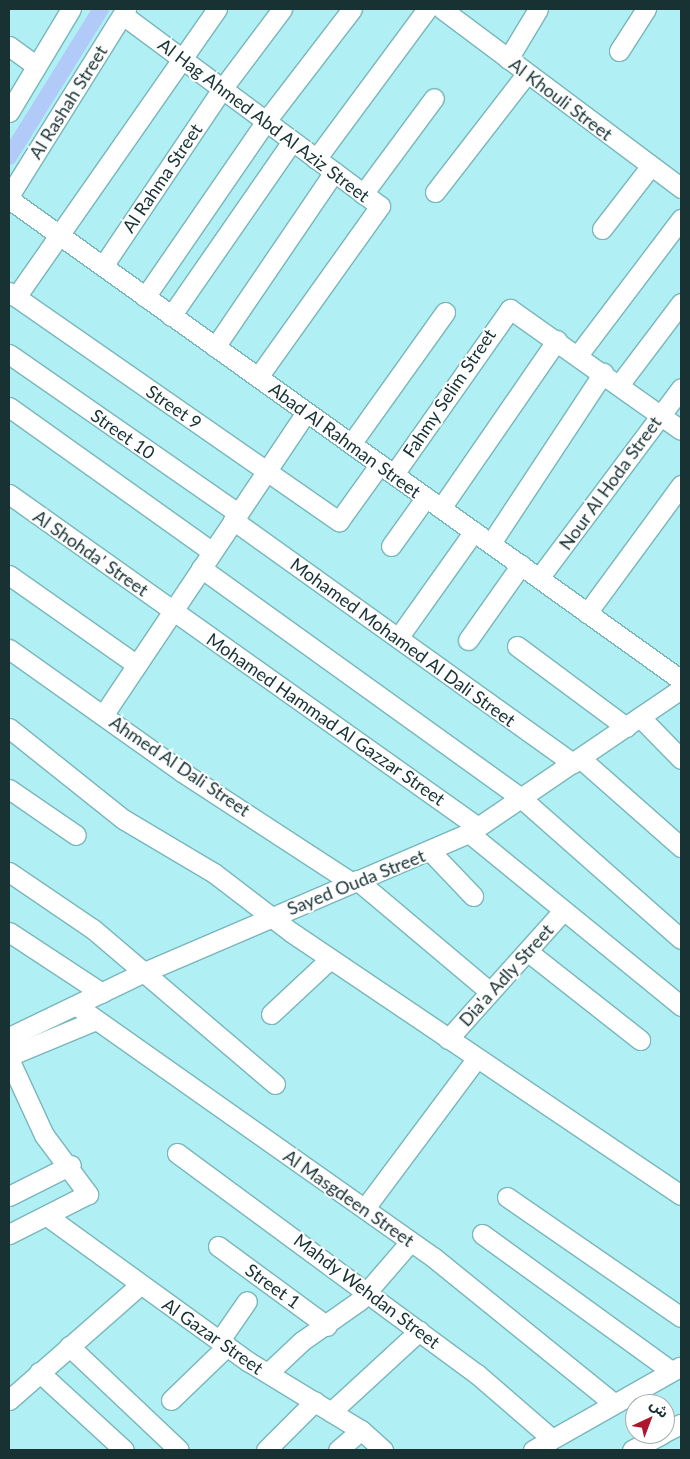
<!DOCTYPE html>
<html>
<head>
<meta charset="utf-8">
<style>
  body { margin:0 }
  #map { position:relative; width:690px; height:1459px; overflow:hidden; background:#b0eff3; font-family:Lato,"Noto Sans Arabic",sans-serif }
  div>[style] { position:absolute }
  .canal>* { height:16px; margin:-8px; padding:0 8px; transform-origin:8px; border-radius:8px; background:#b1caf8 }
  .roads { filter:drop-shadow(1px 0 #79b6bb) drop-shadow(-1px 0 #79b6bb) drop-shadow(0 1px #79b6bb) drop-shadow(0 -1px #79b6bb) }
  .minor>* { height:19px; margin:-9.5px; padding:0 9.5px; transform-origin:9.5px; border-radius:9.5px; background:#fff }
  span { translate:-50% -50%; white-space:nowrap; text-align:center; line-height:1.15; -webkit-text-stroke:4px #fff; paint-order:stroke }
  .street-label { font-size:18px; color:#183234 }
  .frame { position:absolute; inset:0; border:10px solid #183234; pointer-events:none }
  .north { position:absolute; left:625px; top:1394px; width:50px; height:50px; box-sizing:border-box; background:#fff; border:1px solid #a3adae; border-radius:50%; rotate:43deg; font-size:14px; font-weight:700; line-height:20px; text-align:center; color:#183234 }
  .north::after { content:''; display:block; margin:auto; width:18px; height:22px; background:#ac172b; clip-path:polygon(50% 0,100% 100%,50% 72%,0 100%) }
</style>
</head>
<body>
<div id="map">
  <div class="canal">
    <div style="left:9px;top:157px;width:174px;rotate:-58.1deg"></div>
  </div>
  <div class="roads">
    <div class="minor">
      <div style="left:442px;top:9px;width:299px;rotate:36.8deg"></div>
      <div style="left:123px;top:15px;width:320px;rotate:36.6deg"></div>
      <div style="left:380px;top:206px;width:210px;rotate:125.5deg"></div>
      <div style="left:9px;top:46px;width:34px;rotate:36deg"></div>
      <div style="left:619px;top:51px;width:50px;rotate:-57.3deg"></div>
      <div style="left:508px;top:59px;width:58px;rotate:-59deg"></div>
      <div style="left:9px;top:112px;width:120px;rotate:-59deg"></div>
      <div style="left:316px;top:159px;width:187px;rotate:-53.5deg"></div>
      <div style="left:435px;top:192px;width:150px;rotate:-52.3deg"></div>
      <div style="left:363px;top:194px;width:119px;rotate:-53.5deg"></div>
      <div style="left:9px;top:196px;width:221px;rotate:-58deg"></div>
      <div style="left:9px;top:199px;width:826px;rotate:35.59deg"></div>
      <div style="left:602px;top:229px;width:78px;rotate:-52.3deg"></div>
      <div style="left:103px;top:266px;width:213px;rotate:-56.1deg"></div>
      <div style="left:222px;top:89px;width:100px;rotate:-53.1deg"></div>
      <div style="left:9px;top:292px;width:402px;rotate:34.8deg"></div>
      <div style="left:339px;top:521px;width:70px;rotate:-54.3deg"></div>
      <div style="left:16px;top:297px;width:351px;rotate:-55.1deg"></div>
      <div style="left:145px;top:297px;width:214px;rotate:-55.5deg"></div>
      <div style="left:266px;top:121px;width:141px;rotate:-52.5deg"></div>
      <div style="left:171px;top:316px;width:213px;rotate:-55.3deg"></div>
      <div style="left:215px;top:347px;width:212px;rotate:-55.8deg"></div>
      <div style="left:9px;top:354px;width:279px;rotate:34.8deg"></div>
      <div style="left:578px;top:355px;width:171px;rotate:-52.9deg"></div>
      <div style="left:619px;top:385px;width:103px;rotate:-52.9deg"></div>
      <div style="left:9px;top:407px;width:249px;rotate:35.5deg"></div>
      <div style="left:351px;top:444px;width:162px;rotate:-54.5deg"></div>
      <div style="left:394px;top:474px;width:202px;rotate:-54.9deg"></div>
      <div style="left:510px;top:309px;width:209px;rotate:35.3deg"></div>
      <div style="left:9px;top:494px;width:575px;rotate:35.38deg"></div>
      <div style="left:441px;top:508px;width:204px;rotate:-55.4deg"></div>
      <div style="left:233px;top:520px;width:418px;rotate:35.6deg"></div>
      <div style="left:491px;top:543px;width:204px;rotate:-56.6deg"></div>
      <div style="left:391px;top:546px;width:60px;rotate:-54.5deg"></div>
      <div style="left:201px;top:568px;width:394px;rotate:35.7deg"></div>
      <div style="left:521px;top:798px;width:213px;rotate:41.4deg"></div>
      <div style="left:9px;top:575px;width:156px;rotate:35.1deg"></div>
      <div style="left:539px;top:578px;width:237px;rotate:-53.2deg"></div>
      <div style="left:587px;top:613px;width:159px;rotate:-53.7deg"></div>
      <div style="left:398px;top:638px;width:131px;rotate:-54.6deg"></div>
      <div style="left:468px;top:640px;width:92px;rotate:-54.8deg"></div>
      <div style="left:517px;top:646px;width:136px;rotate:36.6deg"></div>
      <div style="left:9px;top:649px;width:212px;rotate:35.4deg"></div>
      <div style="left:182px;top:772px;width:203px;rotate:33.1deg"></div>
      <div style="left:104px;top:714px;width:363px;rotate:-56.2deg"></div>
      <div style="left:640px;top:717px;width:59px;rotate:45.7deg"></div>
      <div style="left:9px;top:728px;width:146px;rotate:38.6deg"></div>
      <div style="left:123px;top:819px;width:106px;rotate:30.7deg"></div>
      <div style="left:214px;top:873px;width:97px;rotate:37.5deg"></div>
      <div style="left:291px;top:932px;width:470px;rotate:34deg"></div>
      <div style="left:580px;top:758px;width:135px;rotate:41.4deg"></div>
      <div style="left:9px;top:789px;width:81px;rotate:34.5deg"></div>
      <div style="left:469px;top:833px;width:274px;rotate:39.2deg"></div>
      <div style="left:431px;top:852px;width:61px;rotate:46.3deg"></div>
      <div style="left:9px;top:872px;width:102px;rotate:34.2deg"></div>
      <div style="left:93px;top:929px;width:239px;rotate:40.4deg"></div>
      <div style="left:357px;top:880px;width:174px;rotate:40.1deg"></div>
      <div style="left:9px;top:932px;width:111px;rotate:33.3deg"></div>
      <div style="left:527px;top:951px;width:144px;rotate:38.2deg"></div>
      <div style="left:77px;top:1006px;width:436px;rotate:35.2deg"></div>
      <div style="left:433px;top:1257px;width:230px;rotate:39deg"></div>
      <div style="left:271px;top:1014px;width:81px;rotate:-43deg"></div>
      <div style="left:9px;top:1037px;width:148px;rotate:-25.7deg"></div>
      <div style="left:142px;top:973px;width:356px;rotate:-23.2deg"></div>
      <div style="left:469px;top:833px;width:256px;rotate:-34.2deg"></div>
      <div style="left:448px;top:1039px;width:172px;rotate:-48.1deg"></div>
      <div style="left:9px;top:1056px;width:94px;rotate:-22.5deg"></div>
      <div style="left:9px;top:1059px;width:84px;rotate:65.3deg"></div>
      <div style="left:44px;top:1135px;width:74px;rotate:53.3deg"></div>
      <div style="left:88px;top:1194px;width:89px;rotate:153.1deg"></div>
      <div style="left:177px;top:1153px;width:373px;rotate:36.4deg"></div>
      <div style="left:477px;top:1374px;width:98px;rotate:40.9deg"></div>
      <div style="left:9px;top:1196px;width:69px;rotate:-26.6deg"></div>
      <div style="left:507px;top:1197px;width:211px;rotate:34.6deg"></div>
      <div style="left:365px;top:1208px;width:187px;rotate:-53.3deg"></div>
      <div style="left:47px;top:1216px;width:249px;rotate:35.9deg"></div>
      <div style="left:249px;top:1362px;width:131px;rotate:31.3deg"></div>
      <div style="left:361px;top:1430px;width:30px;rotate:42deg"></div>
      <div style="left:482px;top:1234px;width:233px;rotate:35.9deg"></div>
      <div style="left:218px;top:1246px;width:135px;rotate:36.3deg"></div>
      <div style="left:220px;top:1340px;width:47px;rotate:-55.3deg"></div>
      <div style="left:69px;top:1346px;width:151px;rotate:43.4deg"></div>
      <div style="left:39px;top:1372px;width:115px;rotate:42.5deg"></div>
      <div style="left:268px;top:1373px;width:47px;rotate:-43.3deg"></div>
      <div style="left:302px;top:1341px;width:70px;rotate:-35.1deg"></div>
      <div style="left:359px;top:1301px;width:78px;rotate:-49.2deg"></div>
      <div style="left:9px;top:1400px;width:174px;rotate:-41.3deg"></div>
      <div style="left:171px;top:1400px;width:78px;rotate:-44deg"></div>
      <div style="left:331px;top:1412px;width:120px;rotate:-42.6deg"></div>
      <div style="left:665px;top:1432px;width:18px;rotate:-27deg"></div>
      <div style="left:266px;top:1450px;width:69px;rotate:-45deg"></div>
      <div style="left:338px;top:1450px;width:30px;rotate:-41deg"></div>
      <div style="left:533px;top:1450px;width:169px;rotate:-29.5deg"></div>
      <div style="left:632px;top:1450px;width:34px;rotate:-28deg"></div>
    </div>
  </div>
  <div class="street-label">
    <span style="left:561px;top:99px;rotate:37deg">Al Khouli Street</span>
    <span style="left:68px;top:102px;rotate:-58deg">Al Rashah Street</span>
    <span style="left:264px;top:120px;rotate:37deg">Al Hag Ahmed Abd Al Aziz Street</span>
    <span style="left:162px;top:178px;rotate:-56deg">Al Rahma Street</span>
    <span style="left:449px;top:393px;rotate:-56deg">Fahmy Selim Street</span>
    <span style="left:174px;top:407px;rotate:35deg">Street 9</span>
    <span style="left:123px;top:434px;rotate:35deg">Street 10</span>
    <span style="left:345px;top:440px;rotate:36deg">Abad Al Rahman Street</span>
    <span style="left:610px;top:483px;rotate:-54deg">Nour Al Hoda Street</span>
    <span style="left:91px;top:553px;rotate:35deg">Al Shohda' Street</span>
    <span style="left:403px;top:642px;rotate:36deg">Mohamed Mohamed Al Dali Street</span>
    <span style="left:326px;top:719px;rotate:35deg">Mohamed Hammad Al Gazzar Street</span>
    <span style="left:180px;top:766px;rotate:34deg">Ahmed Al Dali Street</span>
    <span style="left:356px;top:882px;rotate:-22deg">Sayed Ouda Street</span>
    <span style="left:506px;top:975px;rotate:-48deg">Dia'a Adly Street</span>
    <span style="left:349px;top:1198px;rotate:35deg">Al Masgdeen Street</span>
    <span style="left:273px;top:1286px;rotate:36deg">Street 1</span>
    <span style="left:367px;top:1291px;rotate:37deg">Mahdy Wehdan Street</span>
    <span style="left:213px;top:1336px;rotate:35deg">Al Gazar Street</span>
  </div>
  <div class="frame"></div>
  <div class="north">ش</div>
</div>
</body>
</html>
